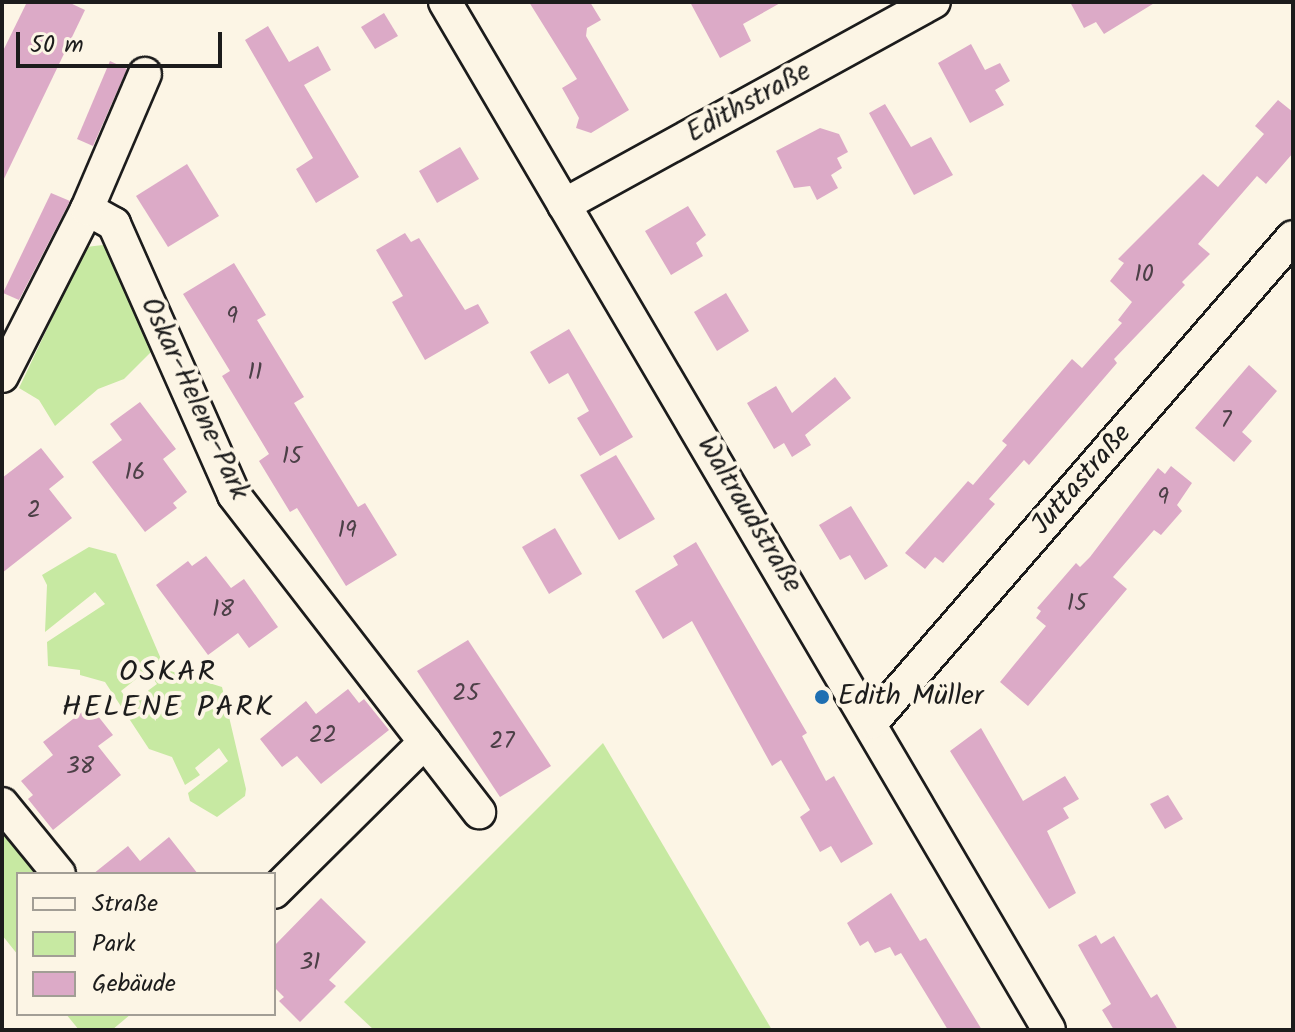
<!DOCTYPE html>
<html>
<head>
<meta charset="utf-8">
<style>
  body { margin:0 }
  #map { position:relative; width:1295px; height:1032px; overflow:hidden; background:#fcf5e5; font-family:Kalam,sans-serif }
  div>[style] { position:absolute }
  .green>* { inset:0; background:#c7e9a2 }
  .building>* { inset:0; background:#dcaac7 }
  .roads { filter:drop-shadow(2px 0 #1c1c1c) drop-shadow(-2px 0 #1c1c1c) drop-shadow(0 2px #1c1c1c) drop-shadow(0 -2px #1c1c1c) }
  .minor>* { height:32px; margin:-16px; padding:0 16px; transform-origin:16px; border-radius:16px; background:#fcf5e5 }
  .dots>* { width:22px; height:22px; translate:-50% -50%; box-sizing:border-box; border:4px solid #fcf5e5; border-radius:50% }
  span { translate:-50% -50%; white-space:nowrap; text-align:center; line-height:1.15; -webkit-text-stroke:8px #fcf5e5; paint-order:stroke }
  .number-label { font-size:24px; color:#4c4047 }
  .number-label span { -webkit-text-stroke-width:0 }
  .street-label { font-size:28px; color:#1c1c1c }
  .poi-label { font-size:28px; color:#1c1c1c }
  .left { translate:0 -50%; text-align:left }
  .neighbourhood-label { font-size:30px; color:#1c1c1c; letter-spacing:2px }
  .frame { position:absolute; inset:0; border:4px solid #1c1c1c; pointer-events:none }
  .legend { position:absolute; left:16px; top:872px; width:260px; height:144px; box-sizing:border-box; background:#fcf5e5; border:2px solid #a29e95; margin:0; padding:10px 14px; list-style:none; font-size:24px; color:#1c1c1c }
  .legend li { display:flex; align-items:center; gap:16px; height:40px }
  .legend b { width:40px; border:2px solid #a29e95 }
  .scale { position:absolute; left:16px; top:32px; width:206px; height:36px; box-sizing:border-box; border:4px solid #1c1c1c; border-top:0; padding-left:10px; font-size:24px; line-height:28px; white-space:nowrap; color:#1c1c1c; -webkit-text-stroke:6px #fcf5e5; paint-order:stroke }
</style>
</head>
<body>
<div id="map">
  <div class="green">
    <div style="clip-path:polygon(103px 245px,113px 255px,152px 351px,124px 379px,98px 389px,55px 426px,39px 400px,19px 388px,86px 247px)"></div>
    <div style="clip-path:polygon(89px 547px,116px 554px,161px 659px,121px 691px,130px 704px,157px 684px,152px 677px,164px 669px,222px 687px,246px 789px,245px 796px,217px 817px,190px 801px,188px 793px,228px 761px,219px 748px,195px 768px,200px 775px,185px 785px,172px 757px,149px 749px,105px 682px,80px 675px,80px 670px,48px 666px,47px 642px,105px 604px,95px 592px,45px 632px,47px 585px,42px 575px)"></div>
    <div style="clip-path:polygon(603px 743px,772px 1030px,374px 1030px,344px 1002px)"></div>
    <div style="clip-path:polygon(2px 822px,43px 874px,18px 874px,18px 955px,2px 935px)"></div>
    <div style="clip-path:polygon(66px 1014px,131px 1014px,112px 1030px,79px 1030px)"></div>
  </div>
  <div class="building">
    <div style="clip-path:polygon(27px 2px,68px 2px,85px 10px,2px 183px,2px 53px)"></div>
    <div style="clip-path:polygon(529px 2px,590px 2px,601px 20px,587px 28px,586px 36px,629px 110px,591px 133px,576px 128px,579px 118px,562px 88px,577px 79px)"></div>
    <div style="clip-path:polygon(690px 2px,782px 2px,743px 24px,751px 41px,720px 58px)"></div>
    <div style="clip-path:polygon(1070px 2px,1156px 2px,1104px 34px,1096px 22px,1084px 28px)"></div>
    <div style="clip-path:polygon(384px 13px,398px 36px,375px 49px,361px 27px)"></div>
    <div style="clip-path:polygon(268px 26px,289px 62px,318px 46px,331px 70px,304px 85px,359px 177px,316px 203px,296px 169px,313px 158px,245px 40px)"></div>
    <div style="clip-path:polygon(971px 44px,985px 70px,1000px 63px,1010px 81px,995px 90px,1004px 105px,970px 123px,938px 63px)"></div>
    <div style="clip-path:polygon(110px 61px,127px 69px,93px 146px,77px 139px)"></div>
    <div style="clip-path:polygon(1278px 100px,1293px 112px,1293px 153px,1266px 184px,1257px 176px,1198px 244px,1210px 254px,1182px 282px,1185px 285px,1114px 359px,1117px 363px,1029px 465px,1024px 460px,989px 499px,995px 504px,943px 563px,935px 557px,925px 569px,905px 553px,968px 481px,973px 485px,1007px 445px,1002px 441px,1072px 359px,1082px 368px,1122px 323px,1118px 320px,1132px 302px,1110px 281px,1124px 263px,1118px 259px,1203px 174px,1218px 187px,1264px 134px,1255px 126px)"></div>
    <div style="clip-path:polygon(885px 104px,911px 147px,931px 137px,953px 175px,914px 195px,869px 113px)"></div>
    <div style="clip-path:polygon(820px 128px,839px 134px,848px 152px,837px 158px,842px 168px,831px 175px,838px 188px,817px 200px,810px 186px,794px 188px,776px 151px)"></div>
    <div style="clip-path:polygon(460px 147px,479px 179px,437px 203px,419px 171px)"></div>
    <div style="clip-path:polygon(187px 164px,219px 216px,168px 247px,136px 196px)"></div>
    <div style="clip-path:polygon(51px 193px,70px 201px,19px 300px,3px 293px)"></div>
    <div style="clip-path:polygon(688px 206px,706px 235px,696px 243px,703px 256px,671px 275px,645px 231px)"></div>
    <div style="clip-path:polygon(405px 233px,411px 242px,419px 238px,465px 310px,478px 304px,489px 323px,425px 360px,392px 302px,403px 296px,376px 250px)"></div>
    <div style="clip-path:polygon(234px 263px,266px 315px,257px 320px,304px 397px,294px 403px,358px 507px,365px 503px,397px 555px,346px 586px,297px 508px,290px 512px,259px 461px,269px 454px,222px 376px,230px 371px,183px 294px)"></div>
    <div style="clip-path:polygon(726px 293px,749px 331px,717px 351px,694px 312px)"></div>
    <div style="clip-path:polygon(569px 329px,633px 437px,600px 456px,577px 418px,589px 411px,568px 373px,549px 384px,530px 352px)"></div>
    <div style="clip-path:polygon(1249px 365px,1277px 391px,1242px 432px,1252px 441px,1234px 462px,1195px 428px)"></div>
    <div style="clip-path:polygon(835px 377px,851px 398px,805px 435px,811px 445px,792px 457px,784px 443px,774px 449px,747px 403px,776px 386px,792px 413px)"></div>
    <div style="clip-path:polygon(140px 402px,176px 449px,163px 459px,187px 492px,173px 503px,177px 508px,145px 532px,92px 462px,122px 440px,110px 424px)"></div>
    <div style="clip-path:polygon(41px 448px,64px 477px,49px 489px,72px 518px,2px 573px,2px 478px)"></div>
    <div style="clip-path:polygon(616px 455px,655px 519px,619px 540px,580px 475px)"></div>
    <div style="clip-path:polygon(1171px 466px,1192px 483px,1177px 505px,1182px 511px,1161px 535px,1154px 530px,1113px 577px,1127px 589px,1028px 706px,1000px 682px,1046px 626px,1036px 618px,1041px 611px,1037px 608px,1076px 563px,1080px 567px,1090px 557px,1158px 468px,1165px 474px)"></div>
    <div style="clip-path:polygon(851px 506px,888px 566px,865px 580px,850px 555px,840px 560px,819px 525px)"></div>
    <div style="clip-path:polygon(555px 528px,582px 574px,549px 594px,522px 547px)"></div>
    <div style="clip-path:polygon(696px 542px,807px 733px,802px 736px,826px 781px,834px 776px,873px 844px,841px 863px,831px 846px,820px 852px,800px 817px,810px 810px,781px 760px,772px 766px,692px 621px,663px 639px,635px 591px,678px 565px,673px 556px)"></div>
    <div style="clip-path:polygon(206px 556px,231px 588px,244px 579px,278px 627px,249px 648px,238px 633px,208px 655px,156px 585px,188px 561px,192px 566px)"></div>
    <div style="clip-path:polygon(468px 640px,551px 766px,500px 797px,417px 671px)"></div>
    <div style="clip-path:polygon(348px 689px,359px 703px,364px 699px,389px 730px,321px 784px,297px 756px,282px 767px,260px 739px,306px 701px,316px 714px)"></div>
    <div style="clip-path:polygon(90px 706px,113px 735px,98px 746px,121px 775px,53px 830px,28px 799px,33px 795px,21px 781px,53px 755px,43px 742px)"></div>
    <div style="clip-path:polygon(981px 728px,1023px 801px,1065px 776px,1079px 799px,1063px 808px,1069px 818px,1047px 831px,1076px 893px,1049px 909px,950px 751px)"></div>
    <div style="clip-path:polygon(1168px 795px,1183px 819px,1165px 829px,1150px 804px)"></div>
    <div style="clip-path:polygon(169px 837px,198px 874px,93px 874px,128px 846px,140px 861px)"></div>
    <div style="clip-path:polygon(891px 893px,920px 941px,926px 938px,982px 1030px,948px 1030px,901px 953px,895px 956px,890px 947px,875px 953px,868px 941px,860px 946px,847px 923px)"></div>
    <div style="clip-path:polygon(321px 898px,366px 942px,329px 980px,336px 986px,300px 1022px,279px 1001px,284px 997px,274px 987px,274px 946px)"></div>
    <div style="clip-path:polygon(1096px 935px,1101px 944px,1114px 936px,1151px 998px,1157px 994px,1178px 1030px,1114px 1030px,1102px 1010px,1111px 1004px,1078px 945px)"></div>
  </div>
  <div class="roads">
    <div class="minor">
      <div style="left:445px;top:2px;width:1192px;rotate:59.56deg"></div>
      <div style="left:564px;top:205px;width:422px;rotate:-28.8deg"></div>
      <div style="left:87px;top:209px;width:31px;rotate:29deg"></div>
      <div style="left:114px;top:224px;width:296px;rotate:66.1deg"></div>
      <div style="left:234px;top:495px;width:401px;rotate:52.3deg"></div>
      <div style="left:2px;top:376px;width:187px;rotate:-63deg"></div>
      <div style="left:87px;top:209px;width:147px;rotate:-66.8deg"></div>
      <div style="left:872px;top:722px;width:642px;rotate:-49.04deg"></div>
      <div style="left:2px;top:804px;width:90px;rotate:50.8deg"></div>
      <div style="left:274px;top:892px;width:213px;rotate:-44.8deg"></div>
    </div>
  </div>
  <div class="dots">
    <div style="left:822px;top:697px;background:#1f6fb2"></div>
  </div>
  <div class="number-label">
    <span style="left:1144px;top:275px">10</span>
    <span style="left:232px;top:317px">9</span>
    <span style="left:255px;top:373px">11</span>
    <span style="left:1226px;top:421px">7</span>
    <span style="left:292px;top:457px">15</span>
    <span style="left:135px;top:473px">16</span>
    <span style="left:1163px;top:498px">9</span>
    <span style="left:34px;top:511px">2</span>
    <span style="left:347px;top:531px">19</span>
    <span style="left:1077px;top:604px">15</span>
    <span style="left:223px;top:610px">18</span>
    <span style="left:466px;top:694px">25</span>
    <span style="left:323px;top:736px">22</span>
    <span style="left:502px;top:742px">27</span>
    <span style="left:80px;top:767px">38</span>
    <span style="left:310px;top:963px">31</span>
  </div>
  <div class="street-label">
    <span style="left:749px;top:103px;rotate:-29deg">Edithstraße</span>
    <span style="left:194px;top:399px;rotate:65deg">Oskar-Helene-Park</span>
    <span style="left:1082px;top:480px;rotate:-49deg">Juttastraße</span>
    <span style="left:749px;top:515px;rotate:59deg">Waltraudstraße</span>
  </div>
  <div class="poi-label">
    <span class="left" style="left:838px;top:697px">Edith Müller</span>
  </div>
  <div class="neighbourhood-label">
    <span style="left:168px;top:690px">OSKAR<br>HELENE PARK</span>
  </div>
  <div class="frame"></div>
  <ul class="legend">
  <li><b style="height:10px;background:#fcf5e5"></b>Straße</li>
  <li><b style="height:22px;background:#c7e9a2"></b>Park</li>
  <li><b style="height:22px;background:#dcaac7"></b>Gebäude</li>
  </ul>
  <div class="scale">50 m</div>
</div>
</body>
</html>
